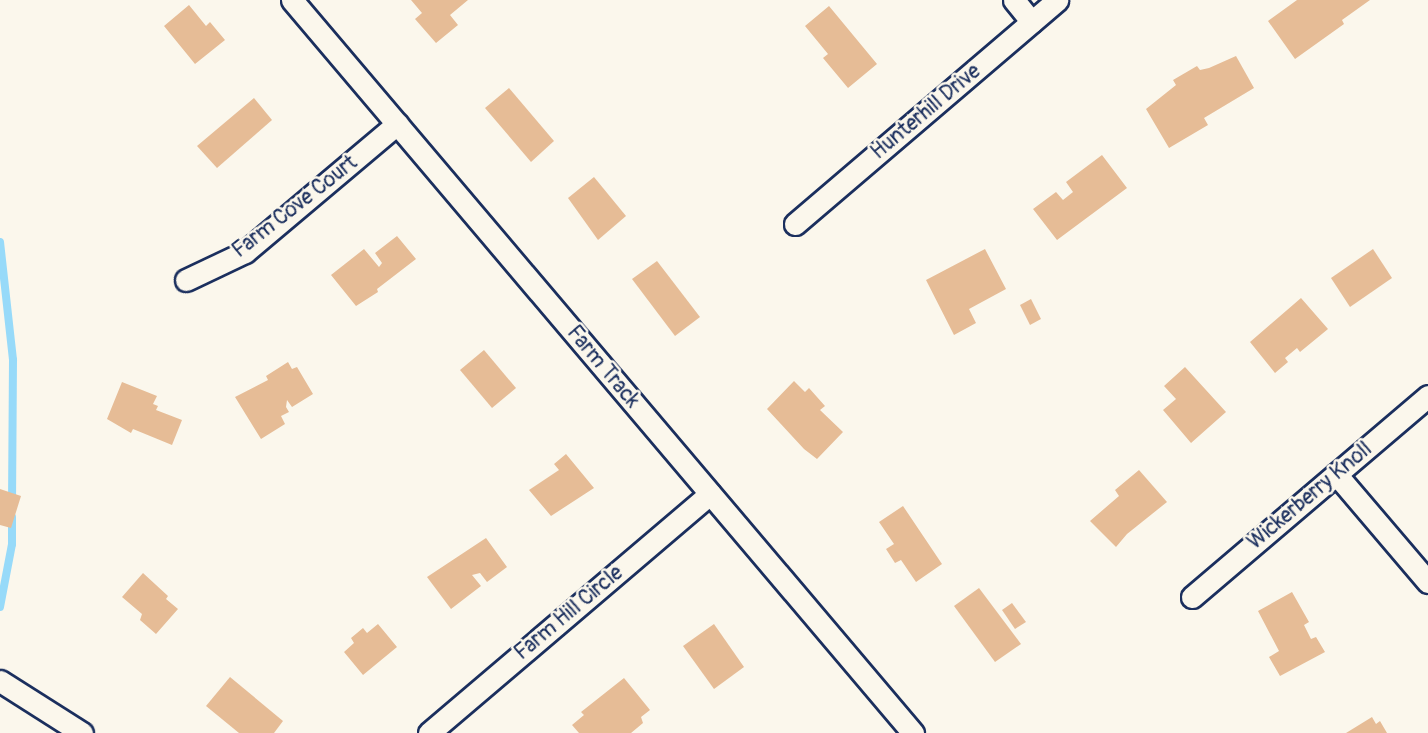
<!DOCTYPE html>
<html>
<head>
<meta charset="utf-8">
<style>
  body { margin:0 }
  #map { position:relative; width:1428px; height:733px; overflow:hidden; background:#fbf7ec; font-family:Pangolin,sans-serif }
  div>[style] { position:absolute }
  .stream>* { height:8px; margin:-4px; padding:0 4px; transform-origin:4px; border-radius:4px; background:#97daf9 }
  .building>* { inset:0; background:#e6bc96 }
  .roads { filter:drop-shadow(2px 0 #1b2f5e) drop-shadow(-2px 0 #1b2f5e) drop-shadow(0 2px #1b2f5e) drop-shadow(0 -2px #1b2f5e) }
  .street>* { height:21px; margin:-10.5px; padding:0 10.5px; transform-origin:10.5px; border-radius:10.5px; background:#fbf7ec }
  span { translate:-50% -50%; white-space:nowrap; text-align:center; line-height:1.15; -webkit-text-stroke:5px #fbf7ec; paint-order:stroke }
  .street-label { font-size:21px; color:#1b2f5e }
</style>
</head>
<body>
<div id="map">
  <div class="stream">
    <div style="left:0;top:242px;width:119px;rotate:83.7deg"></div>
    <div style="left:13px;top:360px;width:141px;rotate:90.4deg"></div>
    <div style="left:0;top:607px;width:64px;rotate:-79.2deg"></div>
    <div style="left:12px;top:544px;width:27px;rotate:-90deg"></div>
  </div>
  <div class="building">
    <div style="clip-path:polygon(411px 0,468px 0,450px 15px,458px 25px,436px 43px,415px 19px,422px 13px)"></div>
    <div style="clip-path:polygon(1297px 0,1370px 0,1342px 20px,1344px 24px,1295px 59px,1268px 21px)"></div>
    <div style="clip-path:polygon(189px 5px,206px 26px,210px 22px,225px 40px,195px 64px,164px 26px)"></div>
    <div style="clip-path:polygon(829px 6px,877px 64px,848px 88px,823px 58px,828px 54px,805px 26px)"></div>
    <div style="clip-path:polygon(1236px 56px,1254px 88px,1204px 118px,1208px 125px,1169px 148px,1146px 109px,1176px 85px,1173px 80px,1197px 66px,1200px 70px,1209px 68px)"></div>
    <div style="clip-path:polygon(509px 88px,554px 141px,531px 162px,485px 108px)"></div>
    <div style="clip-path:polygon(254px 98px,272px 120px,217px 168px,197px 146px)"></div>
    <div style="clip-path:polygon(1102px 155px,1127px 188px,1057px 240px,1033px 209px,1056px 192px,1063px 200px,1073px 192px,1066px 182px)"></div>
    <div style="clip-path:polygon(594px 177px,626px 216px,598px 240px,568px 198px)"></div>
    <div style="clip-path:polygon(397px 236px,416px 259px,377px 289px,378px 292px,356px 306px,331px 275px,364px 249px,379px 267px,382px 263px,375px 253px)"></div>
    <div style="clip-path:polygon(985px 249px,1006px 289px,969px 309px,976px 323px,954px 335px,926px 280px)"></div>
    <div style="clip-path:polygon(1373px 249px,1392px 278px,1350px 307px,1331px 278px)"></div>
    <div style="clip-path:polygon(657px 261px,700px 317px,675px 336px,632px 279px)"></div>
    <div style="clip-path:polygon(1301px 298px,1328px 329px,1300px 352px,1297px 348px,1285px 358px,1288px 362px,1275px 373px,1250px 342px)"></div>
    <div style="clip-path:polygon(1031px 299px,1041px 319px,1030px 325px,1020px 305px)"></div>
    <div style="clip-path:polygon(484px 350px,516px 388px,492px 408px,460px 370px)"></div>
    <div style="clip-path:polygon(288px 362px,292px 369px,297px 367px,313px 394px,292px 407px,287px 400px,286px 407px,289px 412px,281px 416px,285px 424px,261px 439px,235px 397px,268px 380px,266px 376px)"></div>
    <div style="clip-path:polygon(1185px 367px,1226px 412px,1191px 443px,1163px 410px,1176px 399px,1164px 386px)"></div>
    <div style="clip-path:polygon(794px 381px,805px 392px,809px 388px,825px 406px,820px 410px,843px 432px,817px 459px,804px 449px,767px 409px)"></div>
    <div style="clip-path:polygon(122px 382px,157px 396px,153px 404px,158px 406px,156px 410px,182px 420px,172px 445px,133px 429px,131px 433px,107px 419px)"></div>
    <div style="clip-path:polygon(566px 454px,594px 488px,551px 516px,529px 490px,559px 470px,554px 464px)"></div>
    <div style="clip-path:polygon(1139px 470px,1167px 502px,1127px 534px,1116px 547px,1090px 521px,1119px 496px,1115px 490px)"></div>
    <div style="clip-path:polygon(0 489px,21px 496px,11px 528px,0 525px)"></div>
    <div style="clip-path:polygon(903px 506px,942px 564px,916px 582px,901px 560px,895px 563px,886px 549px,894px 544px,879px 522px)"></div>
    <div style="clip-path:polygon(486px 538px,507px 567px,487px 582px,480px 573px,472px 575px,481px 586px,451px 609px,427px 577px)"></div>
    <div style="clip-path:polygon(143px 573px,168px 596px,166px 599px,178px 609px,156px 634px,140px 620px,142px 614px,122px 597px)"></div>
    <div style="clip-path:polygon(979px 588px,1021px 644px,995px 662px,954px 606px)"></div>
    <div style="clip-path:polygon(1292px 592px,1309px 622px,1304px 625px,1311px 639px,1316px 637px,1325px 652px,1280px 676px,1269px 657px,1279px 651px,1258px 611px)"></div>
    <div style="clip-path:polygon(1012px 603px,1026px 622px,1015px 629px,1002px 610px)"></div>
    <div style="clip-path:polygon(378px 624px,397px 647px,363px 675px,344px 652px,354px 643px,351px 638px,363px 628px,367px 633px)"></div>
    <div style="clip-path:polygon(714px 624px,744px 667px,714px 689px,683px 646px)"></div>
    <div style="clip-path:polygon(230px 677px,283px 721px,274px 733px,239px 733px,206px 706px)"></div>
    <div style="clip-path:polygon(624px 678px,650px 710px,641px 717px,643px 723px,631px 733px,579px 733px,572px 725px,584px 715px,581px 712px)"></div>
    <div style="clip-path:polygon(1372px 717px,1376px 724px,1380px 721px,1387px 733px,1346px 733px)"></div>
  </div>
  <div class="roads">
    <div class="street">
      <div style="left:292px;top:0;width:961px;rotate:49.73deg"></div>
      <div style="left:1014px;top:0;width:28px;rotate:51deg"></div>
      <div style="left:795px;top:224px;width:345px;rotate:-40.5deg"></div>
      <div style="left:186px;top:280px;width:65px;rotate:-25.4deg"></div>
      <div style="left:245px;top:252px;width:199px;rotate:-40.1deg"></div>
      <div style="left:1336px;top:474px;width:142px;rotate:49.6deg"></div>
      <div style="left:1192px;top:597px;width:310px;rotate:-40.4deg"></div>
      <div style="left:0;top:681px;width:97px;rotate:32.4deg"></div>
      <div style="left:429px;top:733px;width:369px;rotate:-40.4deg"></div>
    </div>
  </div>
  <div class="street-label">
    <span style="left:926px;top:112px;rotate:-40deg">Hunterhill Drive</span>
    <span style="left:295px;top:207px;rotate:-38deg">Farm Cove Court</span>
    <span style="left:603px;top:367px;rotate:50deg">Farm Track</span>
    <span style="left:1310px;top:496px;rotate:-40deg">Wickerberry Knoll</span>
    <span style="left:569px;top:613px;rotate:-40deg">Farm Hill Circle</span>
  </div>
</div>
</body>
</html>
